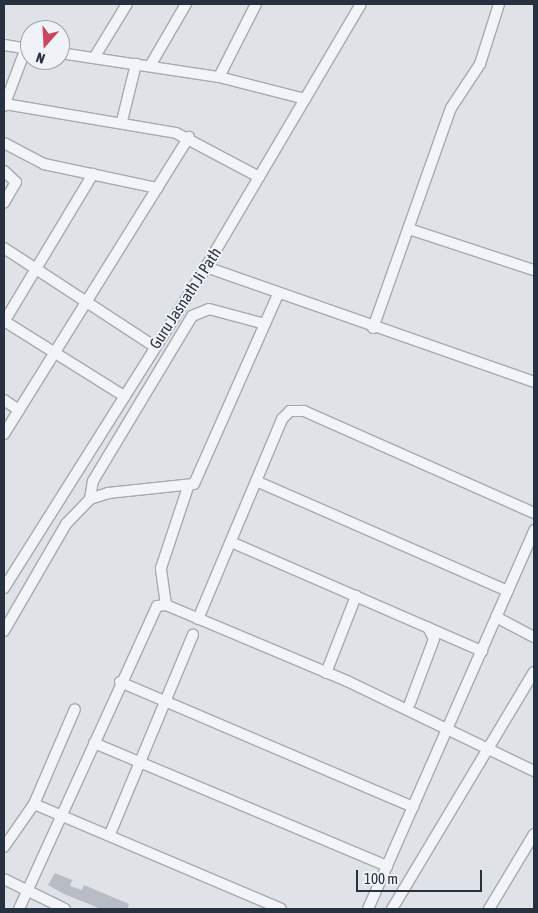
<!DOCTYPE html>
<html>
<head>
<meta charset="utf-8">
<style>
  body { margin:0 }
  #map { position:relative; width:538px; height:913px; overflow:hidden; background:#dfe3e8; font-family:"Asap Condensed",sans-serif }
  div>[style] { position:absolute }
  .building>* { inset:0; background:#b7bcc5 }
  .roads { filter:drop-shadow(1px 0 #a4aab2) drop-shadow(-1px 0 #a4aab2) drop-shadow(0 1px #a4aab2) drop-shadow(0 -1px #a4aab2) }
  .minor>* { height:10px; margin:-5px; padding:0 5px; transform-origin:5px; border-radius:5px; background:#f2f4f7 }
  span { translate:-50% -50%; white-space:nowrap; text-align:center; line-height:1.15; -webkit-text-stroke:4px #eff2f6; paint-order:stroke }
  .street-label { font-size:16px; color:#28313f }
  .frame { position:absolute; inset:0; border:5px solid #28313f; pointer-events:none }
  .north { position:absolute; left:20px; top:20px; width:50px; height:50px; box-sizing:border-box; background:#eff2f6; border:1px solid #9fa5ad; border-radius:50%; rotate:199deg; font-size:14px; font-weight:700; line-height:20px; text-align:center; color:#28313f }
  .north::after { content:''; display:block; margin:auto; width:18px; height:22px; background:#cb465f; clip-path:polygon(50% 0,100% 100%,50% 72%,0 100%) }
  .scale { position:absolute; left:356px; top:870px; width:126px; height:22px; box-sizing:border-box; border:2px solid #28313f; border-top:0; padding-left:6px; font-size:15px; line-height:18px; white-space:nowrap; color:#28313f; -webkit-text-stroke:4px #eff2f6; paint-order:stroke }
</style>
</head>
<body>
<div id="map">
  <div class="building">
    <div style="clip-path:polygon(55px 873px,72px 880px,70px 886px,82px 890px,84px 885px,129px 904px,127px 909px,101px 909px,64px 894px,48px 885px)"></div>
  </div>
  <div class="roads">
    <div class="minor">
      <div style="left:4px;top:45px;width:26px;rotate:9deg"></div>
      <div style="left:60px;top:53px;width:161px;rotate:8.6deg"></div>
      <div style="left:219px;top:77px;width:89px;rotate:14.3deg"></div>
      <div style="left:94px;top:58px;width:63px;rotate:-58.6deg"></div>
      <div style="left:150px;top:66px;width:72px;rotate:-59.9deg"></div>
      <div style="left:219px;top:77px;width:82px;rotate:-63.1deg"></div>
      <div style="left:5px;top:104px;width:173px;rotate:9.6deg"></div>
      <div style="left:176px;top:133px;width:94px;rotate:27.9deg"></div>
      <div style="left:4px;top:106px;width:62px;rotate:-69.2deg"></div>
      <div style="left:122px;top:121px;width:59px;rotate:-76.2deg"></div>
      <div style="left:4px;top:143px;width:45px;rotate:27.7deg"></div>
      <div style="left:44px;top:164px;width:116px;rotate:12deg"></div>
      <div style="left:4px;top:171px;width:16px;rotate:43deg"></div>
      <div style="left:16px;top:182px;width:24px;rotate:120deg"></div>
      <div style="left:409px;top:229px;width:132px;rotate:18.2deg"></div>
      <div style="left:4px;top:248px;width:179px;rotate:33.2deg"></div>
      <div style="left:206px;top:267px;width:348px;rotate:19.3deg"></div>
      <div style="left:4px;top:321px;width:142px;rotate:32deg"></div>
      <div style="left:4px;top:322px;width:173px;rotate:-59deg"></div>
      <div style="left:373px;top:328px;width:233px;rotate:-70.5deg"></div>
      <div style="left:451px;top:108px;width:53px;rotate:-56.6deg"></div>
      <div style="left:480px;top:64px;width:63px;rotate:-72.4deg"></div>
      <div style="left:4px;top:400px;width:18px;rotate:34deg"></div>
      <div style="left:4px;top:434px;width:350px;rotate:-58.1deg"></div>
      <div style="left:256px;top:481px;width:275px;rotate:23.6deg"></div>
      <div style="left:90px;top:499px;width:18px;rotate:-81deg"></div>
      <div style="left:93px;top:481px;width:192px;rotate:-59deg"></div>
      <div style="left:192px;top:316px;width:18px;rotate:-22deg"></div>
      <div style="left:209px;top:309px;width:58px;rotate:15deg"></div>
      <div style="left:231px;top:542px;width:274px;rotate:23.5deg"></div>
      <div style="left:4px;top:588px;width:379px;rotate:-57.8deg"></div>
      <div style="left:206px;top:267px;width:305px;rotate:-59.5deg"></div>
      <div style="left:166px;top:605px;width:37px;rotate:-98deg"></div>
      <div style="left:161px;top:568px;width:85px;rotate:-71.6deg"></div>
      <div style="left:496px;top:617px;width:43px;rotate:27.8deg"></div>
      <div style="left:198px;top:619px;width:217px;rotate:-67.2deg"></div>
      <div style="left:282px;top:419px;width:11px;rotate:-45deg"></div>
      <div style="left:290px;top:411px;width:14px"></div>
      <div style="left:304px;top:411px;width:252px;rotate:23.9deg"></div>
      <div style="left:4px;top:631px;width:124px;rotate:-59.9deg"></div>
      <div style="left:66px;top:524px;width:35px;rotate:-46deg"></div>
      <div style="left:90px;top:499px;width:19px;rotate:-18deg"></div>
      <div style="left:108px;top:493px;width:86px;rotate:-6deg"></div>
      <div style="left:194px;top:484px;width:208px;rotate:-66.1deg"></div>
      <div style="left:326px;top:673px;width:83px;rotate:-68.7deg"></div>
      <div style="left:120px;top:682px;width:319px;rotate:23.1deg"></div>
      <div style="left:410px;top:703px;width:68px;rotate:-69.4deg"></div>
      <div style="left:434px;top:639px;width:13px;rotate:-117deg"></div>
      <div style="left:94px;top:743px;width:318px;rotate:22.8deg"></div>
      <div style="left:34px;top:804px;width:268px;rotate:23deg"></div>
      <div style="left:110px;top:834px;width:216px;rotate:-67.4deg"></div>
      <div style="left:4px;top:847px;width:52px;rotate:-55.1deg"></div>
      <div style="left:34px;top:804px;width:103px;rotate:-66.7deg"></div>
      <div style="left:4px;top:879px;width:68px;rotate:26.2deg"></div>
      <div style="left:19px;top:909px;width:333px;rotate:-65.5deg"></div>
      <div style="left:157px;top:606px;width:9px;rotate:-6deg"></div>
      <div style="left:166px;top:605px;width:196px;rotate:22.8deg"></div>
      <div style="left:347px;top:681px;width:208px;rotate:25.7deg"></div>
      <div style="left:368px;top:909px;width:414px;rotate:-66.3deg"></div>
      <div style="left:392px;top:909px;width:276px;rotate:-59.1deg"></div>
      <div style="left:489px;top:909px;width:87px;rotate:-59deg"></div>
    </div>
  </div>
  <div class="street-label">
    <span style="left:185px;top:298px;rotate:-57deg">Guru Jasnath Ji Path</span>
  </div>
  <div class="frame"></div>
  <div class="north">N</div>
  <div class="scale">100 m</div>
</div>
</body>
</html>
